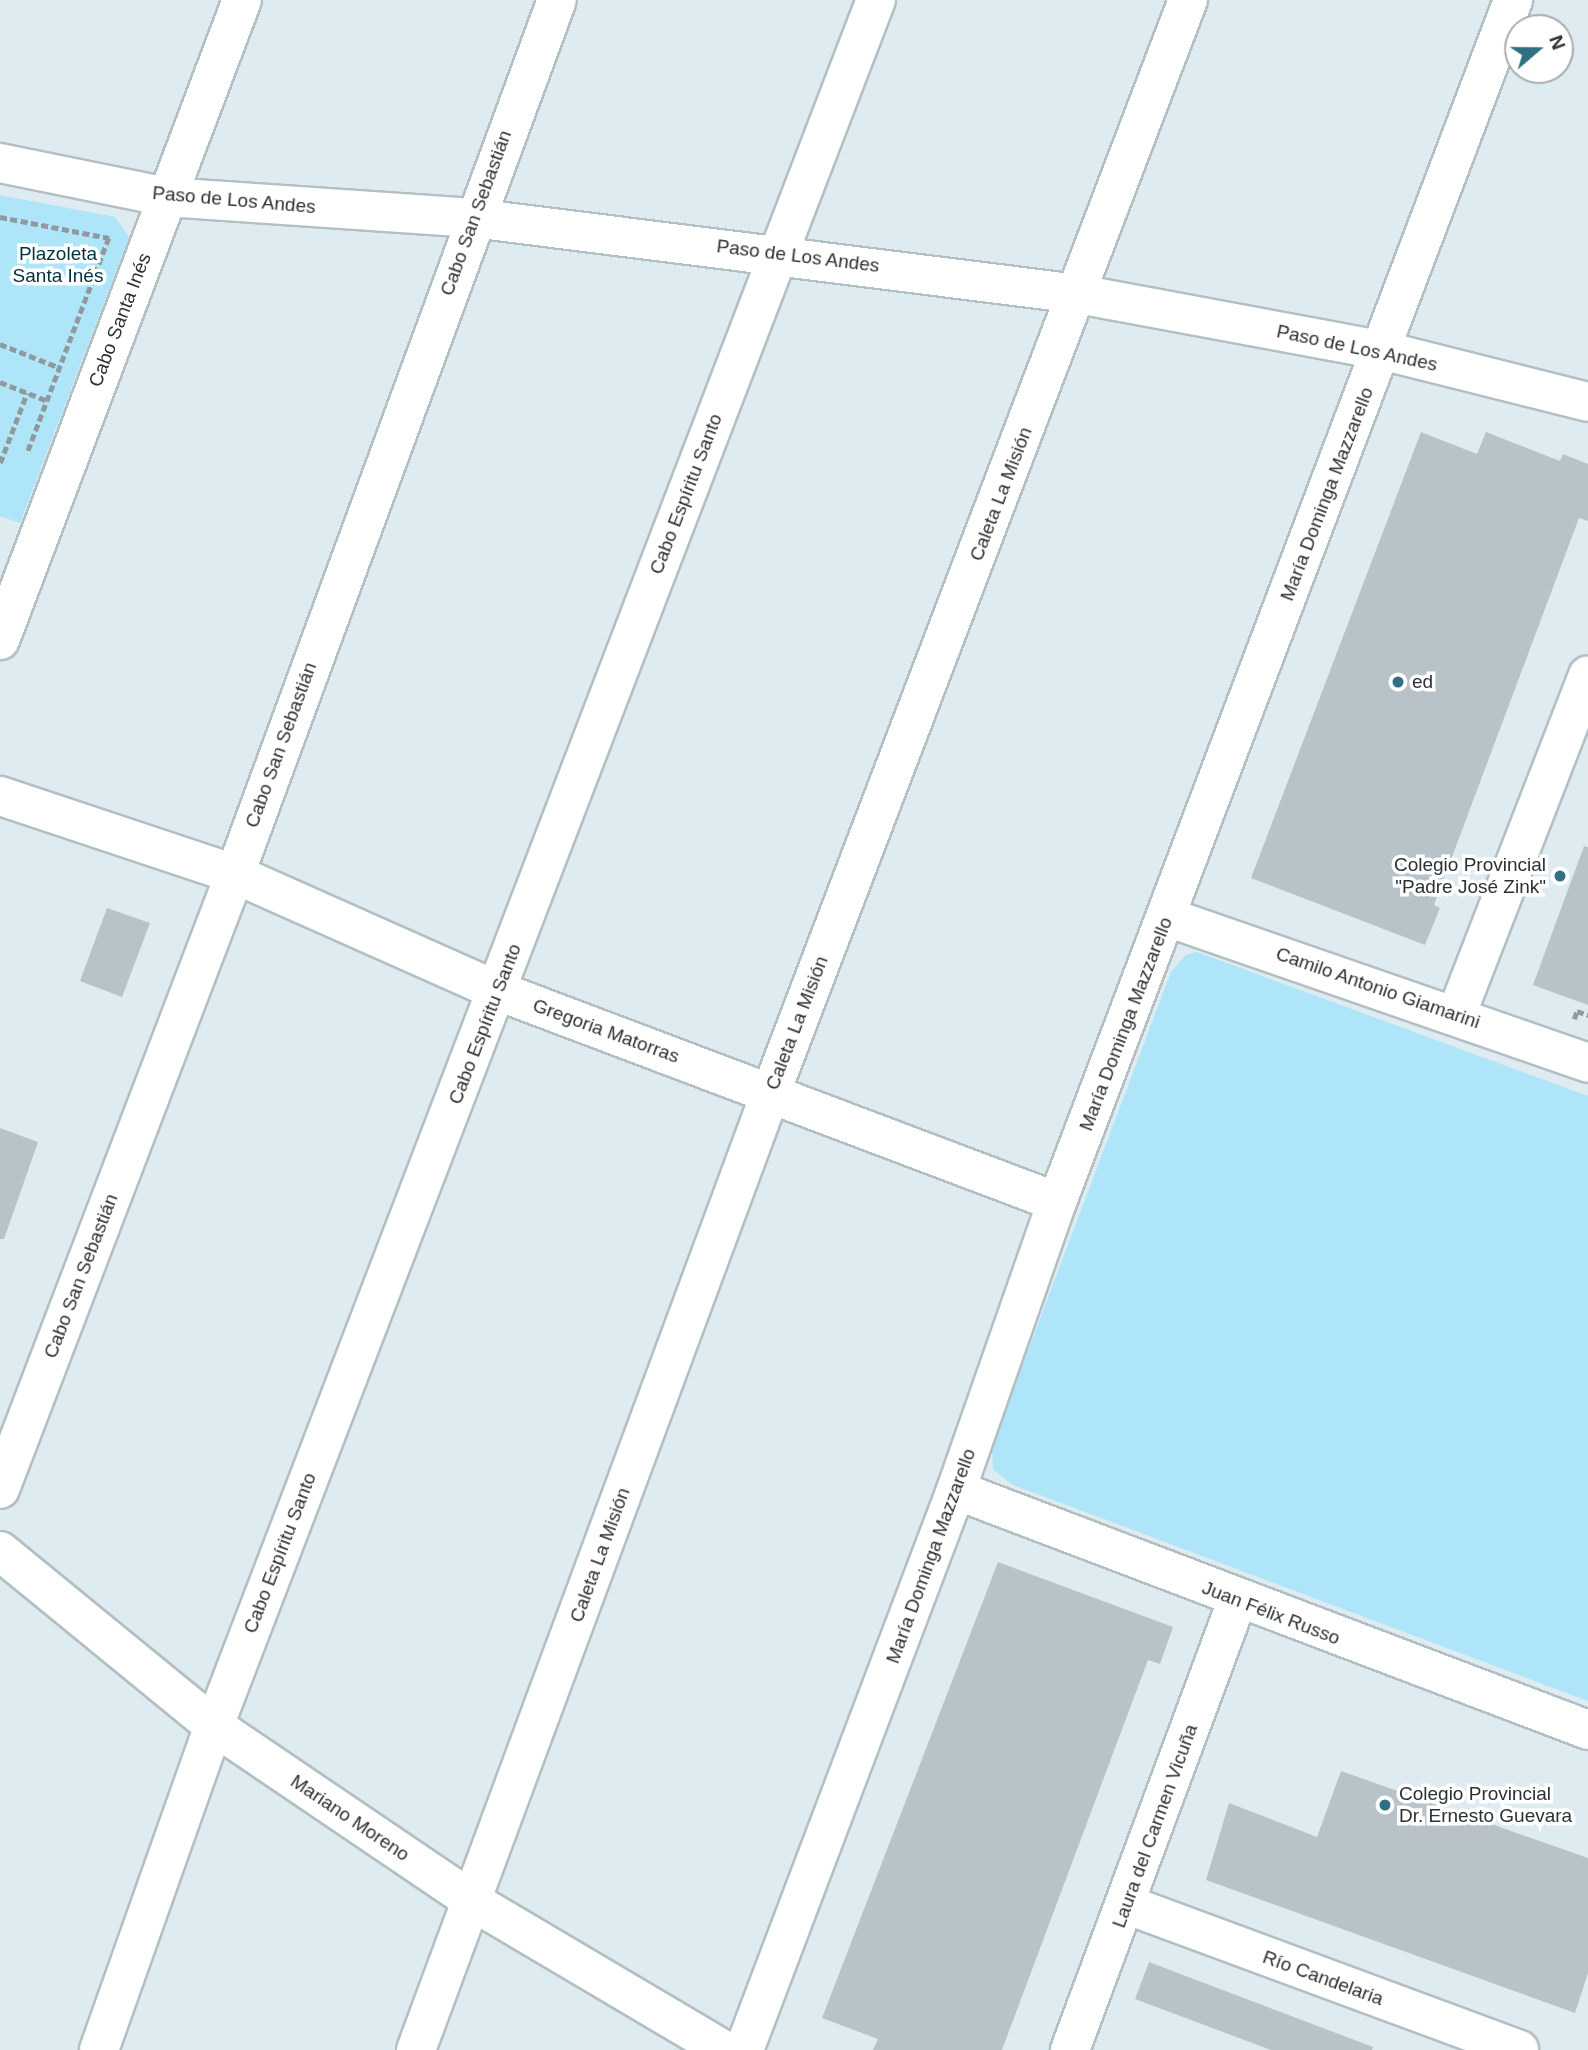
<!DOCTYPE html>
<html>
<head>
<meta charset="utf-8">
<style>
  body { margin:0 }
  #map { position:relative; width:1588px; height:2050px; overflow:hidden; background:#deebf0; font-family:Arial,sans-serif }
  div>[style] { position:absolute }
  .green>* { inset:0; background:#afe5f9 }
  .building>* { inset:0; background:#b7c3c8 }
  .path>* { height:4.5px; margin-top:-2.25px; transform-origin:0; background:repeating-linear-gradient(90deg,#909a9e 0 7px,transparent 0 10.5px) }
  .roads { filter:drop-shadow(2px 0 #b2bfc3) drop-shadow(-2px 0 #b2bfc3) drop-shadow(0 2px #b2bfc3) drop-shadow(0 -2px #b2bfc3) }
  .minor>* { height:38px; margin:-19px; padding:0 19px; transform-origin:19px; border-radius:19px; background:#fff }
  .dots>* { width:19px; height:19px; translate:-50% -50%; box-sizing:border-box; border:4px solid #fff; border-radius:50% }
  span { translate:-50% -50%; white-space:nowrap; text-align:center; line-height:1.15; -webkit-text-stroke:7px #fff; paint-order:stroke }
  .street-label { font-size:19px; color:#2c3133 }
  .park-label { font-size:19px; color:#00313f }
  .poi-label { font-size:19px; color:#2c3133 }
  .left { translate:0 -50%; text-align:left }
  .right { translate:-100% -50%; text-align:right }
  .north { position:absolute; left:1504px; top:14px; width:70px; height:70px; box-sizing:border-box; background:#fff; border:2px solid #abadad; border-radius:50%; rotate:70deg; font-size:19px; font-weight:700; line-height:28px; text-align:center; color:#2c3133 }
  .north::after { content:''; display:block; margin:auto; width:24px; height:32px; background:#306f84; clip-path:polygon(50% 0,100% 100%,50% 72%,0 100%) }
</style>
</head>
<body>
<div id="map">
  <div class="green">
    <div style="clip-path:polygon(0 195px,115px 217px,129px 237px,20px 523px,0 516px)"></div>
    <div style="clip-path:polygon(1197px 952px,1588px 1096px,1588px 1701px,1011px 1484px,993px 1469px,992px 1446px,1171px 972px,1186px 955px)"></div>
  </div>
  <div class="building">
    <div style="clip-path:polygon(1421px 432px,1477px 454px,1486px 432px,1560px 461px,1563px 454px,1588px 464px,1588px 521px,1579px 518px,1434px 905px,1440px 908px,1425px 945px,1251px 878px)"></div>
    <div style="clip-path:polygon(1584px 846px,1588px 847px,1588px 1005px,1533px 985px)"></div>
    <div style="clip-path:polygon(107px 908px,150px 923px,122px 997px,80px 981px)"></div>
    <div style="clip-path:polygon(0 1128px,38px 1142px,4px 1239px,0 1239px)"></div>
    <div style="clip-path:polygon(998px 1562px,1173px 1627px,1160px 1664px,1148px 1660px,1002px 2050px,873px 2050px,878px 2039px,822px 2018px)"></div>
    <div style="clip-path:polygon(1341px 1771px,1588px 1858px,1588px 1973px,1575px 2013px,1206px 1880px,1229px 1803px,1317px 1837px)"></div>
    <div style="clip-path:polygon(1149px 1962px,1373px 2047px,1372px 2050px,1271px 2050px,1135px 1999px)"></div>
  </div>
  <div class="path">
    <div style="left:0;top:217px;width:111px;rotate:10.9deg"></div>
    <div style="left:109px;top:238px;width:231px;rotate:110.8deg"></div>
    <div style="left:0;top:344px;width:62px;rotate:21.6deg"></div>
    <div style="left:0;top:382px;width:52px;rotate:21.6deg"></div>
    <div style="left:0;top:463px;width:75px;rotate:-68.9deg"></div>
    <div style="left:1574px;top:1019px;width:9px;rotate:-69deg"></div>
    <div style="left:1577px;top:1011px;width:12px;rotate:20deg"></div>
  </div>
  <div class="roads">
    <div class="minor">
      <div style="left:0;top:163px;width:170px;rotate:11.5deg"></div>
      <div style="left:167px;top:197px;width:307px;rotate:3.9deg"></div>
      <div style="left:473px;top:218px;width:610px;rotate:7.16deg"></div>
      <div style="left:1078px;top:294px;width:308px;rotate:10.5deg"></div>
      <div style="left:1381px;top:350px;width:213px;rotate:14.1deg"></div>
      <div style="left:0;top:640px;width:684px;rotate:-69.29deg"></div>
      <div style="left:0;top:796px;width:248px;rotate:18.4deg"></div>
      <div style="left:235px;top:874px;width:288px;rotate:24deg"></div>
      <div style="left:498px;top:991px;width:597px;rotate:20.68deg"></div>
      <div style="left:1167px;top:917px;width:446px;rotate:19.1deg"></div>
      <div style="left:1457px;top:1013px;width:362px;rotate:-68.8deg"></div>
      <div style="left:0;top:1489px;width:658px;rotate:-69.09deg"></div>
      <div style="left:235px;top:874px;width:931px;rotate:-69.78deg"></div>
      <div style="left:956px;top:1490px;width:676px;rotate:20.79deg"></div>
      <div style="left:0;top:1551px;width:276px;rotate:39.3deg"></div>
      <div style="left:214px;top:1726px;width:312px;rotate:34.1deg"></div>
      <div style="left:472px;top:1901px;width:293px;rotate:30.6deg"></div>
      <div style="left:1128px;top:1905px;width:417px;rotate:20.3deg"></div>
      <div style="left:99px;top:2050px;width:344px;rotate:-70.5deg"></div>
      <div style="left:214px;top:1726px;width:1849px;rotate:-69.02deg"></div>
      <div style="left:416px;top:2050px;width:1022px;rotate:-69.67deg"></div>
      <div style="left:771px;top:1092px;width:1169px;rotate:-69.1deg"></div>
      <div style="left:744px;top:2050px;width:599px;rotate:-69.26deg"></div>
      <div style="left:956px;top:1490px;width:305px;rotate:-70.7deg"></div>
      <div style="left:1057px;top:1202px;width:1286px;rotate:-69.22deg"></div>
      <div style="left:1070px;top:2050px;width:479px;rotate:-69.6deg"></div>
    </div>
  </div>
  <div class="dots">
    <div style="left:1398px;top:682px;background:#306f84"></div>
    <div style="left:1560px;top:876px;background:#306f84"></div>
    <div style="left:1385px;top:1805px;background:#306f84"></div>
  </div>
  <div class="street-label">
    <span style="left:234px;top:200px;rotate:5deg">Paso de Los Andes</span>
    <span style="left:476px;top:213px;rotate:-70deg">Cabo San Sebastián</span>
    <span style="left:798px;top:256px;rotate:7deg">Paso de Los Andes</span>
    <span style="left:120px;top:320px;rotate:-69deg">Cabo Santa Inés</span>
    <span style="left:1357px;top:348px;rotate:12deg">Paso de Los Andes</span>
    <span style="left:686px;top:494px;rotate:-69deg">Cabo Espíritu Santo</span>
    <span style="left:1001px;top:494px;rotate:-69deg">Caleta La Misión</span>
    <span style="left:1327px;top:494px;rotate:-69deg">María Dominga Mazzarello</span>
    <span style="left:281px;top:745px;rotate:-70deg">Cabo San Sebastián</span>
    <span style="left:1378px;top:988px;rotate:19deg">Camilo Antonio Giamarini</span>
    <span style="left:797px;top:1023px;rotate:-69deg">Caleta La Misión</span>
    <span style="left:485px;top:1024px;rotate:-69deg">Cabo Espíritu Santo</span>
    <span style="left:1126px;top:1024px;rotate:-69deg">María Dominga Mazzarello</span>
    <span style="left:606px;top:1031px;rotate:20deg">Gregoria Matorras</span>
    <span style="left:81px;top:1276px;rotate:-69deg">Cabo San Sebastián</span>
    <span style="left:280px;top:1553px;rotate:-69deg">Cabo Espíritu Santo</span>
    <span style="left:600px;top:1555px;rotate:-70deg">Caleta La Misión</span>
    <span style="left:931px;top:1556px;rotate:-70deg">María Dominga Mazzarello</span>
    <span style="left:1271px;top:1613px;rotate:21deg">Juan Félix Russo</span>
    <span style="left:350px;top:1818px;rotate:34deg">Mariano Moreno</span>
    <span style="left:1155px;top:1826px;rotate:-70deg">Laura del Carmen Vicuña</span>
    <span style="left:1323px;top:1978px;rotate:20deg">Río Candelaria</span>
  </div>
  <div class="park-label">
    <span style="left:58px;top:265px">Plazoleta<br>Santa Inés</span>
  </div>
  <div class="poi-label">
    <span class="left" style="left:1412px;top:682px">ed</span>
    <span class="right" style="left:1546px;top:876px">Colegio Provincial<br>"Padre José Zink"</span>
    <span class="left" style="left:1399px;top:1805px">Colegio Provincial<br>Dr. Ernesto Guevara</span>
  </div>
  <div class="north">N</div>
</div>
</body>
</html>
